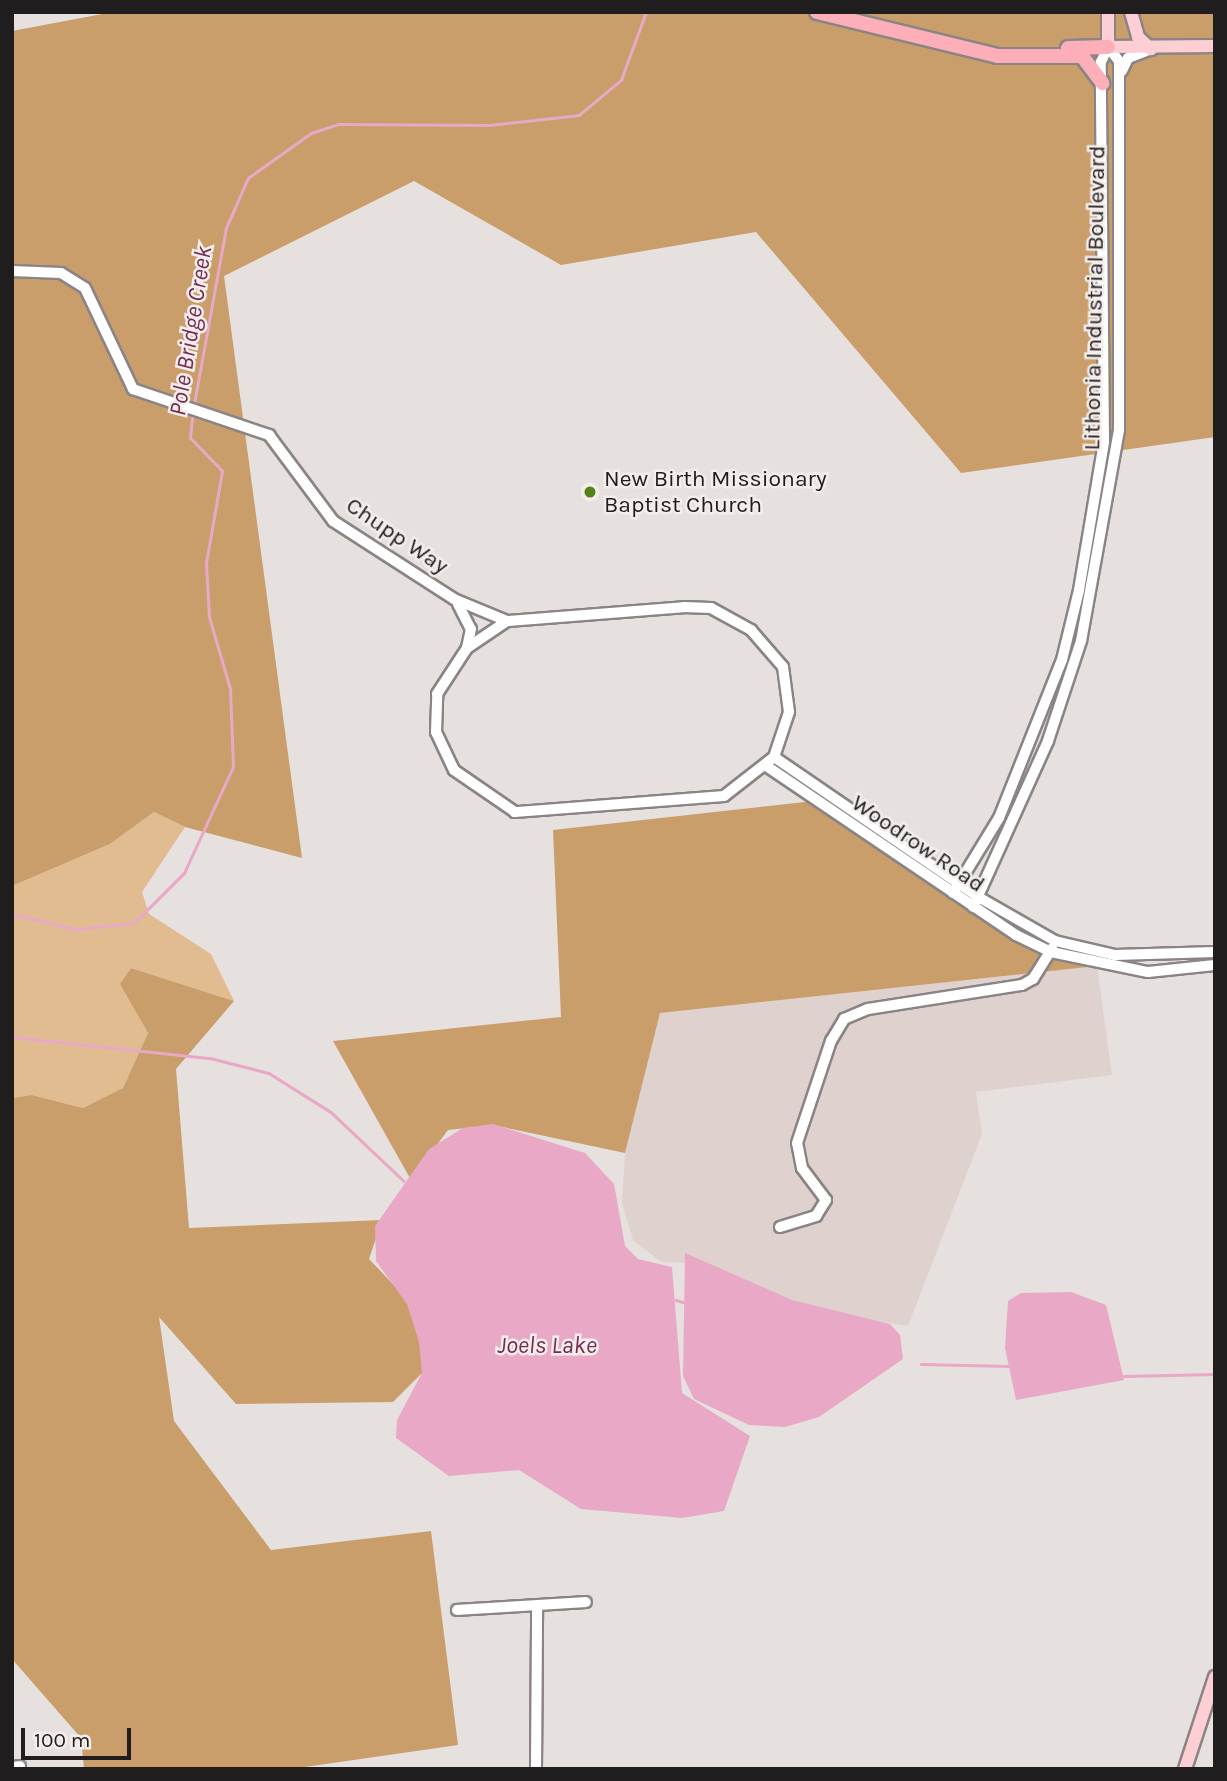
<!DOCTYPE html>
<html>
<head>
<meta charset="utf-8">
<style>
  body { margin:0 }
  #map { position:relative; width:1227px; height:1781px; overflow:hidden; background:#e6e0df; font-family:Karla,sans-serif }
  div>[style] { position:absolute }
  .built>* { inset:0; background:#dfd1ce }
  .green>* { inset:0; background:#e1bc91 }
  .forest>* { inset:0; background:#c99e6b }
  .water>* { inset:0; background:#e9a8c5 }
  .stream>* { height:2.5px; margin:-1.25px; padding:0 1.25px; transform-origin:1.25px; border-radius:1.25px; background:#e9a8c5 }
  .roads { filter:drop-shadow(2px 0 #8a8584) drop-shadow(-2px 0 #8a8584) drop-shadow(0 2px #8a8584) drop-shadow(0 -2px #8a8584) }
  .minor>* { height:10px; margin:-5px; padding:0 5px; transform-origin:5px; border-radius:5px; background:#fff }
  .major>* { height:12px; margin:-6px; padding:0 6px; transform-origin:6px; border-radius:6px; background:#fdcfd5 }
  .highway>* { height:14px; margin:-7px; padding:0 7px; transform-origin:7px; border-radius:7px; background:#fcafb9 }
  .dots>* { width:19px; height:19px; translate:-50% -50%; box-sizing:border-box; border:4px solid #f3edec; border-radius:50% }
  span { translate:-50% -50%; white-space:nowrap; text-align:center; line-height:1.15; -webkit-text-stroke:5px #f3edec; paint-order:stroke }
  .street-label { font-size:23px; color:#1f1d1d }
  .poi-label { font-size:23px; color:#1f1d1d }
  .left { translate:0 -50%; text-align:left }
  .water-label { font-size:24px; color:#762b52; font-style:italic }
  .frame { position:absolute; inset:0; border:14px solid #1f1d1d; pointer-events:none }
  .scale { position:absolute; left:21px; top:1728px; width:110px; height:32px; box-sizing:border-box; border:4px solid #1f1d1d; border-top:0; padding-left:9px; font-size:21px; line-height:24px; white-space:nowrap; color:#1f1d1d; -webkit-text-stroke:5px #f3edec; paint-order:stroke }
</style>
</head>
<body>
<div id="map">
  <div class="built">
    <div style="clip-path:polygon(1097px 966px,1112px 1075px,976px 1092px,982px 1134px,908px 1326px,799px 1308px,690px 1263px,661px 1262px,633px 1240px,622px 1203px,625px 1153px,660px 1013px)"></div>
  </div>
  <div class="green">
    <div style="clip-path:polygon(154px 812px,185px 827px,142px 892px,149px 914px,211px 954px,234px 1001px,131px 968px,121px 984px,148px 1033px,123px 1088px,83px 1108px,32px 1095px,12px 1098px,12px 886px,110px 844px)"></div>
  </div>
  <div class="forest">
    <div style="clip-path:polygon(113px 12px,1215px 12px,1215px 437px,961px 473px,756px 232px,561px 265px,414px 181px,224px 276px,302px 858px,185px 827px,154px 812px,110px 844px,12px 886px,12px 31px)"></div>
    <div style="clip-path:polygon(841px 798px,1097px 966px,660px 1013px,625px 1153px,493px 1125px,448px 1130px,411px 1180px,333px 1041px,561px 1017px,553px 830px)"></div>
    <div style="clip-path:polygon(131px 968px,234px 1001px,176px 1069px,189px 1228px,382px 1220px,369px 1259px,412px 1304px,426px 1369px,393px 1402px,236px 1404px,159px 1317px,174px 1421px,271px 1550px,431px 1531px,458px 1745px,291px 1769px,84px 1769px,81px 1738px,12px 1659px,12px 1098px,32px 1095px,83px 1108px,123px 1088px,148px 1033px,120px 984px)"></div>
  </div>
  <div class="water">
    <div style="clip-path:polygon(493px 1124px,585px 1153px,614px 1184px,625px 1246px,638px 1259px,672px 1267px,682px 1393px,750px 1436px,724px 1511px,682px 1518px,581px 1509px,519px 1470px,449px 1476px,396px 1438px,397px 1420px,422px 1373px,419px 1342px,407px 1304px,376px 1261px,375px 1226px,429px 1149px,463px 1128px)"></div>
    <div style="clip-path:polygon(685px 1253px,792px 1300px,890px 1324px,900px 1335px,903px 1359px,819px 1417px,785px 1427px,749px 1425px,694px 1399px,683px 1376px)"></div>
    <div style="clip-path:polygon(1071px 1292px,1106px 1305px,1124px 1380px,1016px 1400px,1005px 1348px,1008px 1301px,1021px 1293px)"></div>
  </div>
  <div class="stream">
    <div style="left:194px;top:404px;width:179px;rotate:-79.7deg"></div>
    <div style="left:226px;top:228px;width:55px;rotate:-66.3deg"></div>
    <div style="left:248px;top:178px;width:77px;rotate:-35.5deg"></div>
    <div style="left:311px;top:133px;width:28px;rotate:-18deg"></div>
    <div style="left:338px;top:124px;width:151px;rotate:0.4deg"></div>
    <div style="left:489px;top:125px;width:91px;rotate:-6.3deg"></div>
    <div style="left:579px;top:115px;width:55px;rotate:-39.8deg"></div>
    <div style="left:621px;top:80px;width:72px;rotate:-69.8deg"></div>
    <div style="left:12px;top:914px;width:66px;rotate:13.2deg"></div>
    <div style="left:76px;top:929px;width:58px;rotate:-5.9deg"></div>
    <div style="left:134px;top:923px;width:71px;rotate:-45deg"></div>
    <div style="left:184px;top:873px;width:117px;rotate:-65.2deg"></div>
    <div style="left:233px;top:767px;width:78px;rotate:-92.2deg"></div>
    <div style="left:230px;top:689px;width:75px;rotate:-106.3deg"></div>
    <div style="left:209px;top:617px;width:54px;rotate:-93.2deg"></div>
    <div style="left:206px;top:563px;width:93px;rotate:-80.1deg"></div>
    <div style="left:222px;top:471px;width:46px;rotate:-134.1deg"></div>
    <div style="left:190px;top:438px;width:27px;rotate:-84deg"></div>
    <div style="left:12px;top:1037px;width:199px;rotate:6.1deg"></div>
    <div style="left:210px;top:1058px;width:61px;rotate:14.3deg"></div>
    <div style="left:269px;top:1073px;width:73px;rotate:32.2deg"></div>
    <div style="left:331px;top:1112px;width:100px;rotate:43.4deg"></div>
    <div style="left:676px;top:1300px;width:7px;rotate:16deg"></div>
    <div style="left:921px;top:1364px;width:87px;rotate:1.3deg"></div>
    <div style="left:1124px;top:1376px;width:91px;rotate:-1.3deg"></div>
  </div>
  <div class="roads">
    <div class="minor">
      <div style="left:1122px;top:71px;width:14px;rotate:-65deg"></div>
      <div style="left:1128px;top:58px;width:25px;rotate:-21deg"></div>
      <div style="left:12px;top:271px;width:49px;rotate:2.3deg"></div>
      <div style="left:61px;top:273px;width:28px;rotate:32deg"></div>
      <div style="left:85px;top:288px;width:112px;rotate:64.6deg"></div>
      <div style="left:133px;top:389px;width:144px;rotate:18.7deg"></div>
      <div style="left:269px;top:435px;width:107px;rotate:53.3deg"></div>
      <div style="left:333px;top:521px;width:144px;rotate:32.8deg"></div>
      <div style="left:454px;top:599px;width:57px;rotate:22.5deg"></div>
      <div style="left:458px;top:604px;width:28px;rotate:63deg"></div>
      <div style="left:471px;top:629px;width:19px;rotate:102deg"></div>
      <div style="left:684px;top:607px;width:27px;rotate:2deg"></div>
      <div style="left:711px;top:608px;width:46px;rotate:28.8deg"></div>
      <div style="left:751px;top:630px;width:49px;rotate:49.1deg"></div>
      <div style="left:783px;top:667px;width:45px;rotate:82.4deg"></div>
      <div style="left:789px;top:712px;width:47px;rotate:108.4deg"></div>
      <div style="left:774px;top:757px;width:63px;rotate:142deg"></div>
      <div style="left:724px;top:796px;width:210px;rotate:175.6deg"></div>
      <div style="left:515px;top:812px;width:74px;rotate:-145.5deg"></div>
      <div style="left:454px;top:770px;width:42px;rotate:-115.3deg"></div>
      <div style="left:436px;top:732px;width:38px;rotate:-88deg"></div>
      <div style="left:437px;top:694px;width:55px;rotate:-56.9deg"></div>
      <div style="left:467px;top:648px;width:48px;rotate:-34deg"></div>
      <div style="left:507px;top:621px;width:178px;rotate:-4.5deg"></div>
      <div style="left:774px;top:757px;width:250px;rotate:34.4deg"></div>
      <div style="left:980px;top:898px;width:86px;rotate:29.8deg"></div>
      <div style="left:1055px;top:941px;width:62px;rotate:13.1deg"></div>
      <div style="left:1115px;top:955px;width:100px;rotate:-1.7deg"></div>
      <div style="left:765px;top:765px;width:303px;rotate:34.1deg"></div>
      <div style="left:1016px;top:935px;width:39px;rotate:26deg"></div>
      <div style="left:1051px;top:952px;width:99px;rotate:11.7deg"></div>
      <div style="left:1148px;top:972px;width:67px;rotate:-6deg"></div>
      <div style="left:953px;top:893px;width:88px;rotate:-58.5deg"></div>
      <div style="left:999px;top:818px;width:170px;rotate:-68.3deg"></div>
      <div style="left:1062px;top:660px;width:72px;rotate:-76.3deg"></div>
      <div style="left:1079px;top:590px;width:150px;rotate:-80.4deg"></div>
      <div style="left:1104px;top:442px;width:380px;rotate:-90.5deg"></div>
      <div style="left:1101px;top:62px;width:17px;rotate:-65deg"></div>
      <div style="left:1108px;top:47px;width:18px;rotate:52deg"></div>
      <div style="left:1119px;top:61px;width:369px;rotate:90deg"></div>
      <div style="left:1119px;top:430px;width:214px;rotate:100.2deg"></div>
      <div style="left:1081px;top:641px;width:105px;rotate:108.3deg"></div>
      <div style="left:1048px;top:741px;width:182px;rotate:114.3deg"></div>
      <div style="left:780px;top:1227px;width:38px;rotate:-17deg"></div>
      <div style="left:816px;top:1216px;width:19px;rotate:-58deg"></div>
      <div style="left:826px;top:1200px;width:40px;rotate:-127deg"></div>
      <div style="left:802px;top:1168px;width:25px;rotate:-101deg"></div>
      <div style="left:797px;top:1143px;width:108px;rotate:-71.6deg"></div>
      <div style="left:831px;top:1041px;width:26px;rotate:-59deg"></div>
      <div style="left:844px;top:1019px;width:26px;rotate:-23deg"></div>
      <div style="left:868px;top:1009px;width:156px;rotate:-8.9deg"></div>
      <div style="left:1022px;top:985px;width:13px;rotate:-29deg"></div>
      <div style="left:1033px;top:979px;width:36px;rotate:-58deg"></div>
      <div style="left:457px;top:1610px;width:129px;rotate:-3.5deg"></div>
      <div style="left:12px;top:1767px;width:8px;rotate:-7deg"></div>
      <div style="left:536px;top:1769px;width:163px;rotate:-89.6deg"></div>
    </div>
    <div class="major">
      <div style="left:1108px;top:12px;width:35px;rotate:90deg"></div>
      <div style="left:1108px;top:47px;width:107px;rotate:-0.5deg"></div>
      <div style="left:1131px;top:12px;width:26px;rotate:74deg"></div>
      <div style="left:1138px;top:37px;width:18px;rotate:43deg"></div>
      <div style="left:1185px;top:1769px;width:97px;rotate:-71.9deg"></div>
    </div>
    <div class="highway">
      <div style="left:817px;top:12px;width:185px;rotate:13.7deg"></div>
      <div style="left:997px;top:56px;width:85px"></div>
      <div style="left:1082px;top:56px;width:34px;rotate:53deg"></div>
      <div style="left:1068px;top:48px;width:40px;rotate:-1.4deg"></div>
    </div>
  </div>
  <div class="dots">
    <div style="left:590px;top:492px;background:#558415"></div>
  </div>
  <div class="street-label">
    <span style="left:1095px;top:298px;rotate:-89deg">Lithonia Industrial Boulevard</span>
    <span style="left:397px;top:536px;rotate:34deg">Chupp Way</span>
    <span style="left:918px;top:844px;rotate:34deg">Woodrow Road</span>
  </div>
  <div class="poi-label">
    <span class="left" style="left:604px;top:492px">New Birth Missionary<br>Baptist Church</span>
  </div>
  <div class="water-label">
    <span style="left:191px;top:331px;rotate:-81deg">Pole Bridge Creek</span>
    <span style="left:547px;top:1346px">Joels Lake</span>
  </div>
  <div class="frame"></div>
  <div class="scale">100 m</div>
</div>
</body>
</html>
